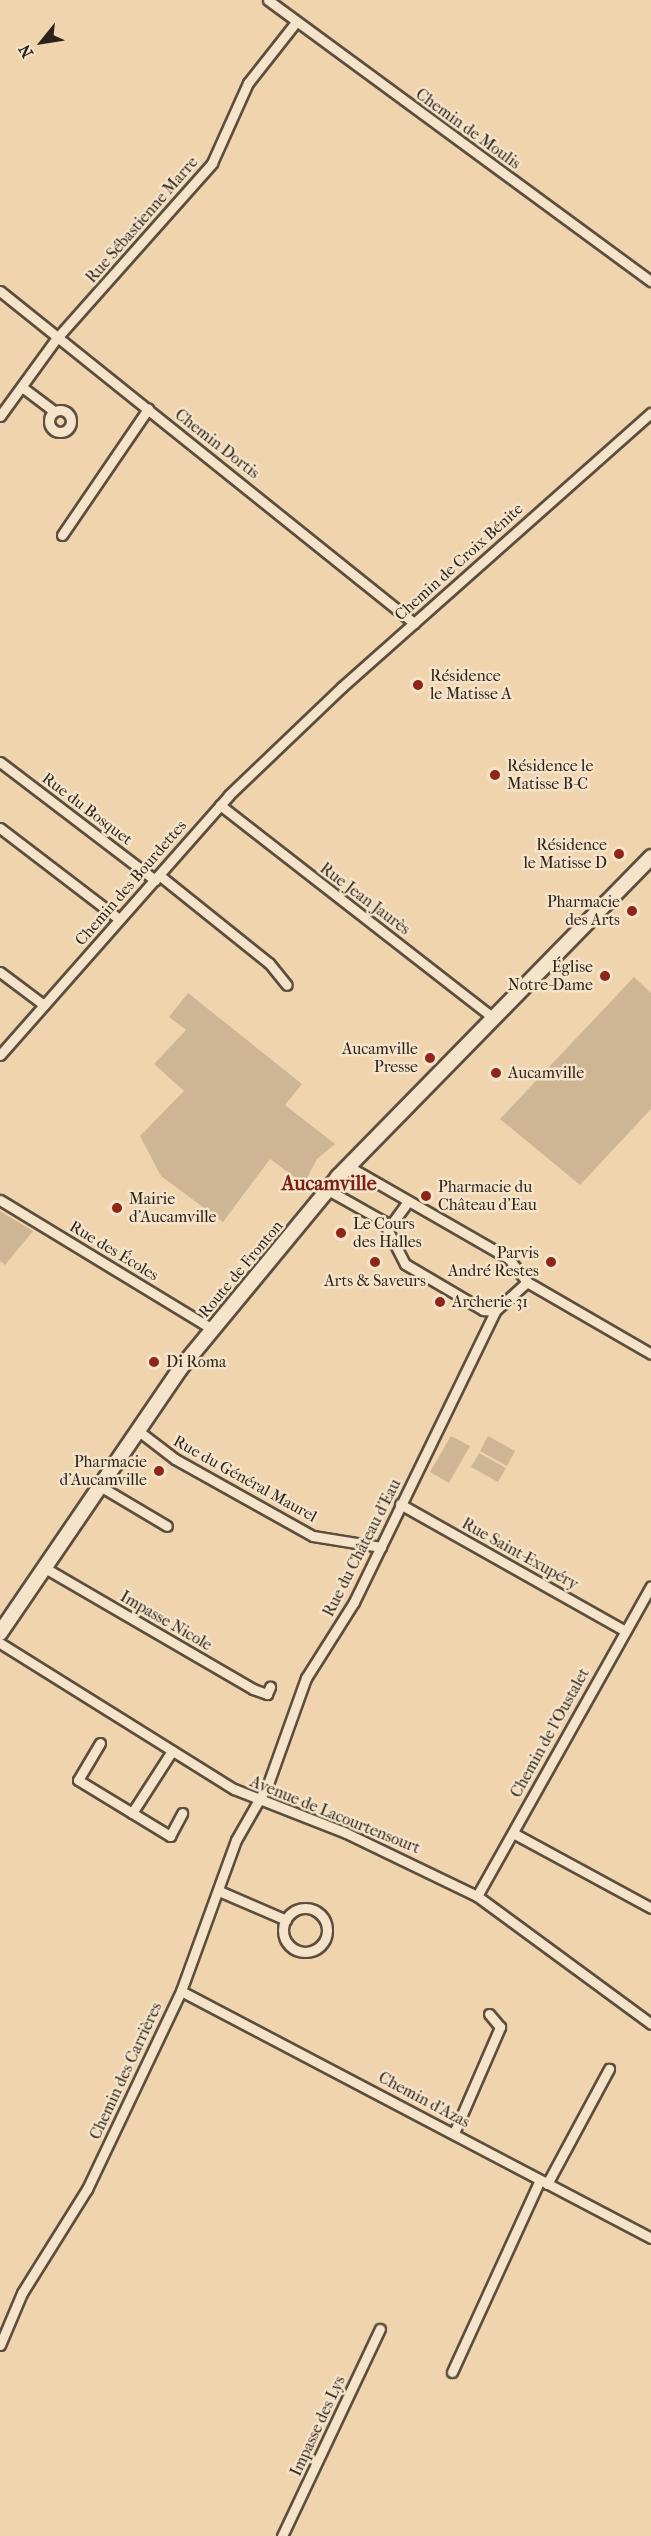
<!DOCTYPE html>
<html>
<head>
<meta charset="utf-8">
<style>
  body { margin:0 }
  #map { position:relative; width:651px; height:2536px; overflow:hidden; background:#efd4ae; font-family:"IM FELL French Canon",serif }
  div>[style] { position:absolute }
  .green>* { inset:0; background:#ceb695 }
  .roads { filter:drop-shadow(2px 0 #5c4e3e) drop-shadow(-2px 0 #5c4e3e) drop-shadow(0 2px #5c4e3e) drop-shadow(0 -2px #5c4e3e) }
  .street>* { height:9px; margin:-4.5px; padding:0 4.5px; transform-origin:4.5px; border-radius:4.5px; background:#f5e3ca }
  .street>.ring { margin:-4.5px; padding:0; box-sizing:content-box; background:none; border:9px solid #f5e3ca; border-radius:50% }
  .secondary>* { height:14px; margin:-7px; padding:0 7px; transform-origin:7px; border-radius:7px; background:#f5e3ca }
  .dots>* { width:16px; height:16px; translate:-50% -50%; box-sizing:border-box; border:3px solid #f5e3ca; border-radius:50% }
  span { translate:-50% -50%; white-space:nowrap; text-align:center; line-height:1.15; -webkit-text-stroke:5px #f5e3ca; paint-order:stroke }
  .street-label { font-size:16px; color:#2b2219 }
  .poi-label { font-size:16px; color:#2b2219 }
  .left { translate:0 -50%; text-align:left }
  .right { translate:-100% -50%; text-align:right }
  .quarter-label { font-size:20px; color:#7a1f14; font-weight:700 }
  .north { position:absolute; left:12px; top:12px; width:60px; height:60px; -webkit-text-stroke:4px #f5e3ca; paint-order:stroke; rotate:240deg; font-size:16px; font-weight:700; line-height:24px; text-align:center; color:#2b2219 }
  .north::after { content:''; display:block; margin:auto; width:21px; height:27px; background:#2b2219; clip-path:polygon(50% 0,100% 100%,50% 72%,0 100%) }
</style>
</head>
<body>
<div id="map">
  <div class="green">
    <div style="clip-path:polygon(634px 977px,651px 993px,651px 1109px,580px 1185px,500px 1119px)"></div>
    <div style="clip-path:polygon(188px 993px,302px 1084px,285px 1105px,335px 1144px,317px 1159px,304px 1184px,270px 1159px,223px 1222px,161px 1176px,140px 1136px,184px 1091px,154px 1064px,186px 1030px,169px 1017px)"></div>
    <div style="clip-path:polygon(0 1211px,33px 1231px,5px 1265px,0 1261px)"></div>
    <div style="clip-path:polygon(451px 1436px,470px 1446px,449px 1483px,430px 1472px)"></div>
    <div style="clip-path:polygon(488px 1436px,515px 1451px,507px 1466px,480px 1451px)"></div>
    <div style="clip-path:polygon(479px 1453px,506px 1468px,498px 1482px,471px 1467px)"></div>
  </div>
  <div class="roads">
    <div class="street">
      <div style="left:268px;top:0;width:475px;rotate:36.3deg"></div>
      <div style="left:0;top:291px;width:531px;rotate:38.73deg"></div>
      <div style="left:22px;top:387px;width:40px;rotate:37deg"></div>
      <div class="ring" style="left:49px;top:410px;width:13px;height:13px"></div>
      <div style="left:0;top:416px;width:95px;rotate:-54deg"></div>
      <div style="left:56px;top:339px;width:235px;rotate:-48.4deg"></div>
      <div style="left:212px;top:163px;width:88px;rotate:-65.8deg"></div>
      <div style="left:248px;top:83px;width:78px;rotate:-51.8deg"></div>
      <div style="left:62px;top:535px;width:153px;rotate:-55.7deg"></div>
      <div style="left:0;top:762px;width:195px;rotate:37.3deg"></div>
      <div style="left:220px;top:805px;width:343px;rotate:37.9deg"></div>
      <div style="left:0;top:828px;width:150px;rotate:37.4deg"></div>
      <div style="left:159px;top:875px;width:141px;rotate:38.7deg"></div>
      <div style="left:269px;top:963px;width:28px;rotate:51deg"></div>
      <div style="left:0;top:972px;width:55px;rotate:36.9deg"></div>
      <div style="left:0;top:1055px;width:346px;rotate:-48.6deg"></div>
      <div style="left:229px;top:795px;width:156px;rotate:-43.7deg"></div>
      <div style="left:342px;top:687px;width:413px;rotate:-41.6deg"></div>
      <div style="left:328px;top:1190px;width:63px;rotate:29.4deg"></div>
      <div style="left:383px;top:1221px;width:48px;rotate:62.9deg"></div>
      <div style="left:405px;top:1264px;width:91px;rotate:30.5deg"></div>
      <div style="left:483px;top:1310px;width:12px;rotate:5deg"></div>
      <div style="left:495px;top:1311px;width:43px;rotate:-42.2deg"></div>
      <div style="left:527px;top:1282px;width:31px;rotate:-128deg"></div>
      <div style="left:508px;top:1258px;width:185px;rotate:-150.1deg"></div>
      <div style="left:0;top:1200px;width:248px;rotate:31.3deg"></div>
      <div style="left:388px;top:1229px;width:34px;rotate:-54deg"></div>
      <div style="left:527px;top:1282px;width:143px;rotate:30.1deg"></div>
      <div style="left:136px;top:1429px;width:49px;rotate:37.6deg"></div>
      <div style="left:175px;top:1459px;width:158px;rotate:29.2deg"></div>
      <div style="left:313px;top:1536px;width:69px;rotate:9.2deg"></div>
      <div style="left:98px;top:1485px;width:80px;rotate:30.7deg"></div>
      <div style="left:400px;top:1504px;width:258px;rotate:29.4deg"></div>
      <div style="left:45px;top:1568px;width:241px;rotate:30.2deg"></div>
      <div style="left:253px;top:1689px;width:15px;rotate:20deg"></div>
      <div style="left:267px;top:1694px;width:8px;rotate:-67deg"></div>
      <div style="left:0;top:1643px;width:276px;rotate:32deg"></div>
      <div style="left:234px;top:1789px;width:120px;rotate:21.4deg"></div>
      <div style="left:346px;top:1833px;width:145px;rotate:25.7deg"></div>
      <div style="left:477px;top:1896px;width:216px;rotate:36.3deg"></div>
      <div style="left:100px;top:1743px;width:43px;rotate:120.7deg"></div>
      <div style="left:78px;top:1780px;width:108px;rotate:31.3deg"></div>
      <div style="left:170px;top:1836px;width:26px;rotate:-62deg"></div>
      <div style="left:132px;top:1813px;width:74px;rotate:-57.2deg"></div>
      <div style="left:513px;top:1833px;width:157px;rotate:28.5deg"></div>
      <div style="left:219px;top:1891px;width:73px;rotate:23.4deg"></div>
      <div style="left:477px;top:1896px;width:355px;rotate:-60.7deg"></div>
      <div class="ring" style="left:283px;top:1908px;width:35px;height:35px"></div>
      <div style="left:181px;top:1991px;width:531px;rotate:27.72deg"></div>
      <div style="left:454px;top:2133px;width:116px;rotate:-66.5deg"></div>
      <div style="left:500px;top:2027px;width:17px;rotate:-130deg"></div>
      <div style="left:547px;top:2184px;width:131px;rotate:-61.7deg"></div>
      <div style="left:0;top:2345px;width:56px;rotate:-67.1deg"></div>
      <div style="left:22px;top:2293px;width:123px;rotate:-58deg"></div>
      <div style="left:87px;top:2189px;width:219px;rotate:-64.6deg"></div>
      <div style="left:181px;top:1991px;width:161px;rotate:-70deg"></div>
      <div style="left:236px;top:1840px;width:64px;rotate:-60.3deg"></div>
      <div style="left:268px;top:1784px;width:113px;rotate:-70.3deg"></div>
      <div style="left:306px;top:1678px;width:90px;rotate:-57.7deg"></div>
      <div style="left:354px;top:1602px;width:323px;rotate:-64.1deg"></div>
      <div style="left:452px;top:2372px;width:211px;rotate:-65.4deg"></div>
      <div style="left:282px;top:2536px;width:229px;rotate:-64.7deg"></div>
    </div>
    <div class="secondary">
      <div style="left:0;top:1633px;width:320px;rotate:-55.7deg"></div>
      <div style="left:180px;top:1369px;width:249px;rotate:-50.5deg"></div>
      <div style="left:338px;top:1177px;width:448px;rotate:-45.6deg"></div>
    </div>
  </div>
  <div class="dots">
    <div style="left:418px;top:685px;background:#8f2418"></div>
    <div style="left:495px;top:775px;background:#8f2418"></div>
    <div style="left:619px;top:854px;background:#8f2418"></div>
    <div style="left:632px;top:911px;background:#8f2418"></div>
    <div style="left:605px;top:976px;background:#8f2418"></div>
    <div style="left:430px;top:1058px;background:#8f2418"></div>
    <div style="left:496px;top:1073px;background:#8f2418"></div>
    <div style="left:426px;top:1196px;background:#8f2418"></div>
    <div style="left:117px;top:1208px;background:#8f2418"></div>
    <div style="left:341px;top:1233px;background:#8f2418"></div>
    <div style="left:375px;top:1262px;background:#8f2418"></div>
    <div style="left:551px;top:1262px;background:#8f2418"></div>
    <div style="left:440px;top:1302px;background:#8f2418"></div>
    <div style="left:154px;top:1362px;background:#8f2418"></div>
    <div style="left:159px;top:1471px;background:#8f2418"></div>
  </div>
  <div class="street-label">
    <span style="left:468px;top:129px;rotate:36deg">Chemin de Moulis</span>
    <span style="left:142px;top:220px;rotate:-49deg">Rue Sébastienne Marre</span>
    <span style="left:217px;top:444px;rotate:38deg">Chemin Dortis</span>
    <span style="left:459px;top:562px;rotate:-42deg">Chemin de Croix Bénite</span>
    <span style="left:87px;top:809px;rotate:37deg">Rue du Bosquet</span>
    <span style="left:131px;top:883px;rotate:-49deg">Chemin des Bourdettes</span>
    <span style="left:365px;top:899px;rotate:37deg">Rue Jean Jaurès</span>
    <span style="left:114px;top:1251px;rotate:31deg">Rue des Écoles</span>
    <span style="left:241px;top:1269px;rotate:-50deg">Route de Fronton</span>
    <span style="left:245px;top:1479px;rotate:29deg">Rue du Général Maurel</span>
    <span style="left:362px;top:1548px;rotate:-63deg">Rue du Château d'Eau</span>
    <span style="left:520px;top:1554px;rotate:29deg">Rue Saint-Exupéry</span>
    <span style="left:166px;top:1621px;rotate:30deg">Impasse Nicole</span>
    <span style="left:550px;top:1733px;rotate:-61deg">Chemin de l'Oustalet</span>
    <span style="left:335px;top:1815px;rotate:22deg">Avenue de Lacourtensourt</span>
    <span style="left:126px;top:2071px;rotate:-65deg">Chemin des Carrières</span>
    <span style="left:424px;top:2100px;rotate:28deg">Chemin d'Azas</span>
    <span style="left:318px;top:2426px;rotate:-65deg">Impasse des Lys</span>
  </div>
  <div class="poi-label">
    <span class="left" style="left:430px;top:685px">Résidence<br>le Matisse A</span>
    <span class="left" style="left:507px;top:775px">Résidence le<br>Matisse B-C</span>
    <span class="right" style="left:607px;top:854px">Résidence<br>le Matisse D</span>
    <span class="right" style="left:620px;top:911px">Pharmacie<br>des Arts</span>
    <span class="right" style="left:593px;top:976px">Église<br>Notre-Dame</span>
    <span class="right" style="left:418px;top:1058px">Aucamville<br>Presse</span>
    <span class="left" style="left:508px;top:1073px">Aucamville</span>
    <span class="left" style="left:438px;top:1196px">Pharmacie du<br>Château d'Eau</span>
    <span class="left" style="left:129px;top:1208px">Mairie<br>d'Aucamville</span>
    <span class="left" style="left:353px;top:1233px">Le Cours<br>des Halles</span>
    <span class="right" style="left:539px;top:1262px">Parvis<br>André Restes</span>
    <span style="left:375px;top:1281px">Arts &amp; Saveurs</span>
    <span class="left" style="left:452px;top:1302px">Archerie 31</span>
    <span class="left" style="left:166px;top:1362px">Di Roma</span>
    <span class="right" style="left:147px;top:1471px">Pharmacie<br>d'Aucamville</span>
  </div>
  <div class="quarter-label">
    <span style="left:329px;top:1183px">Aucamville</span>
  </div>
  <div class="north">N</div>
</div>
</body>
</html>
